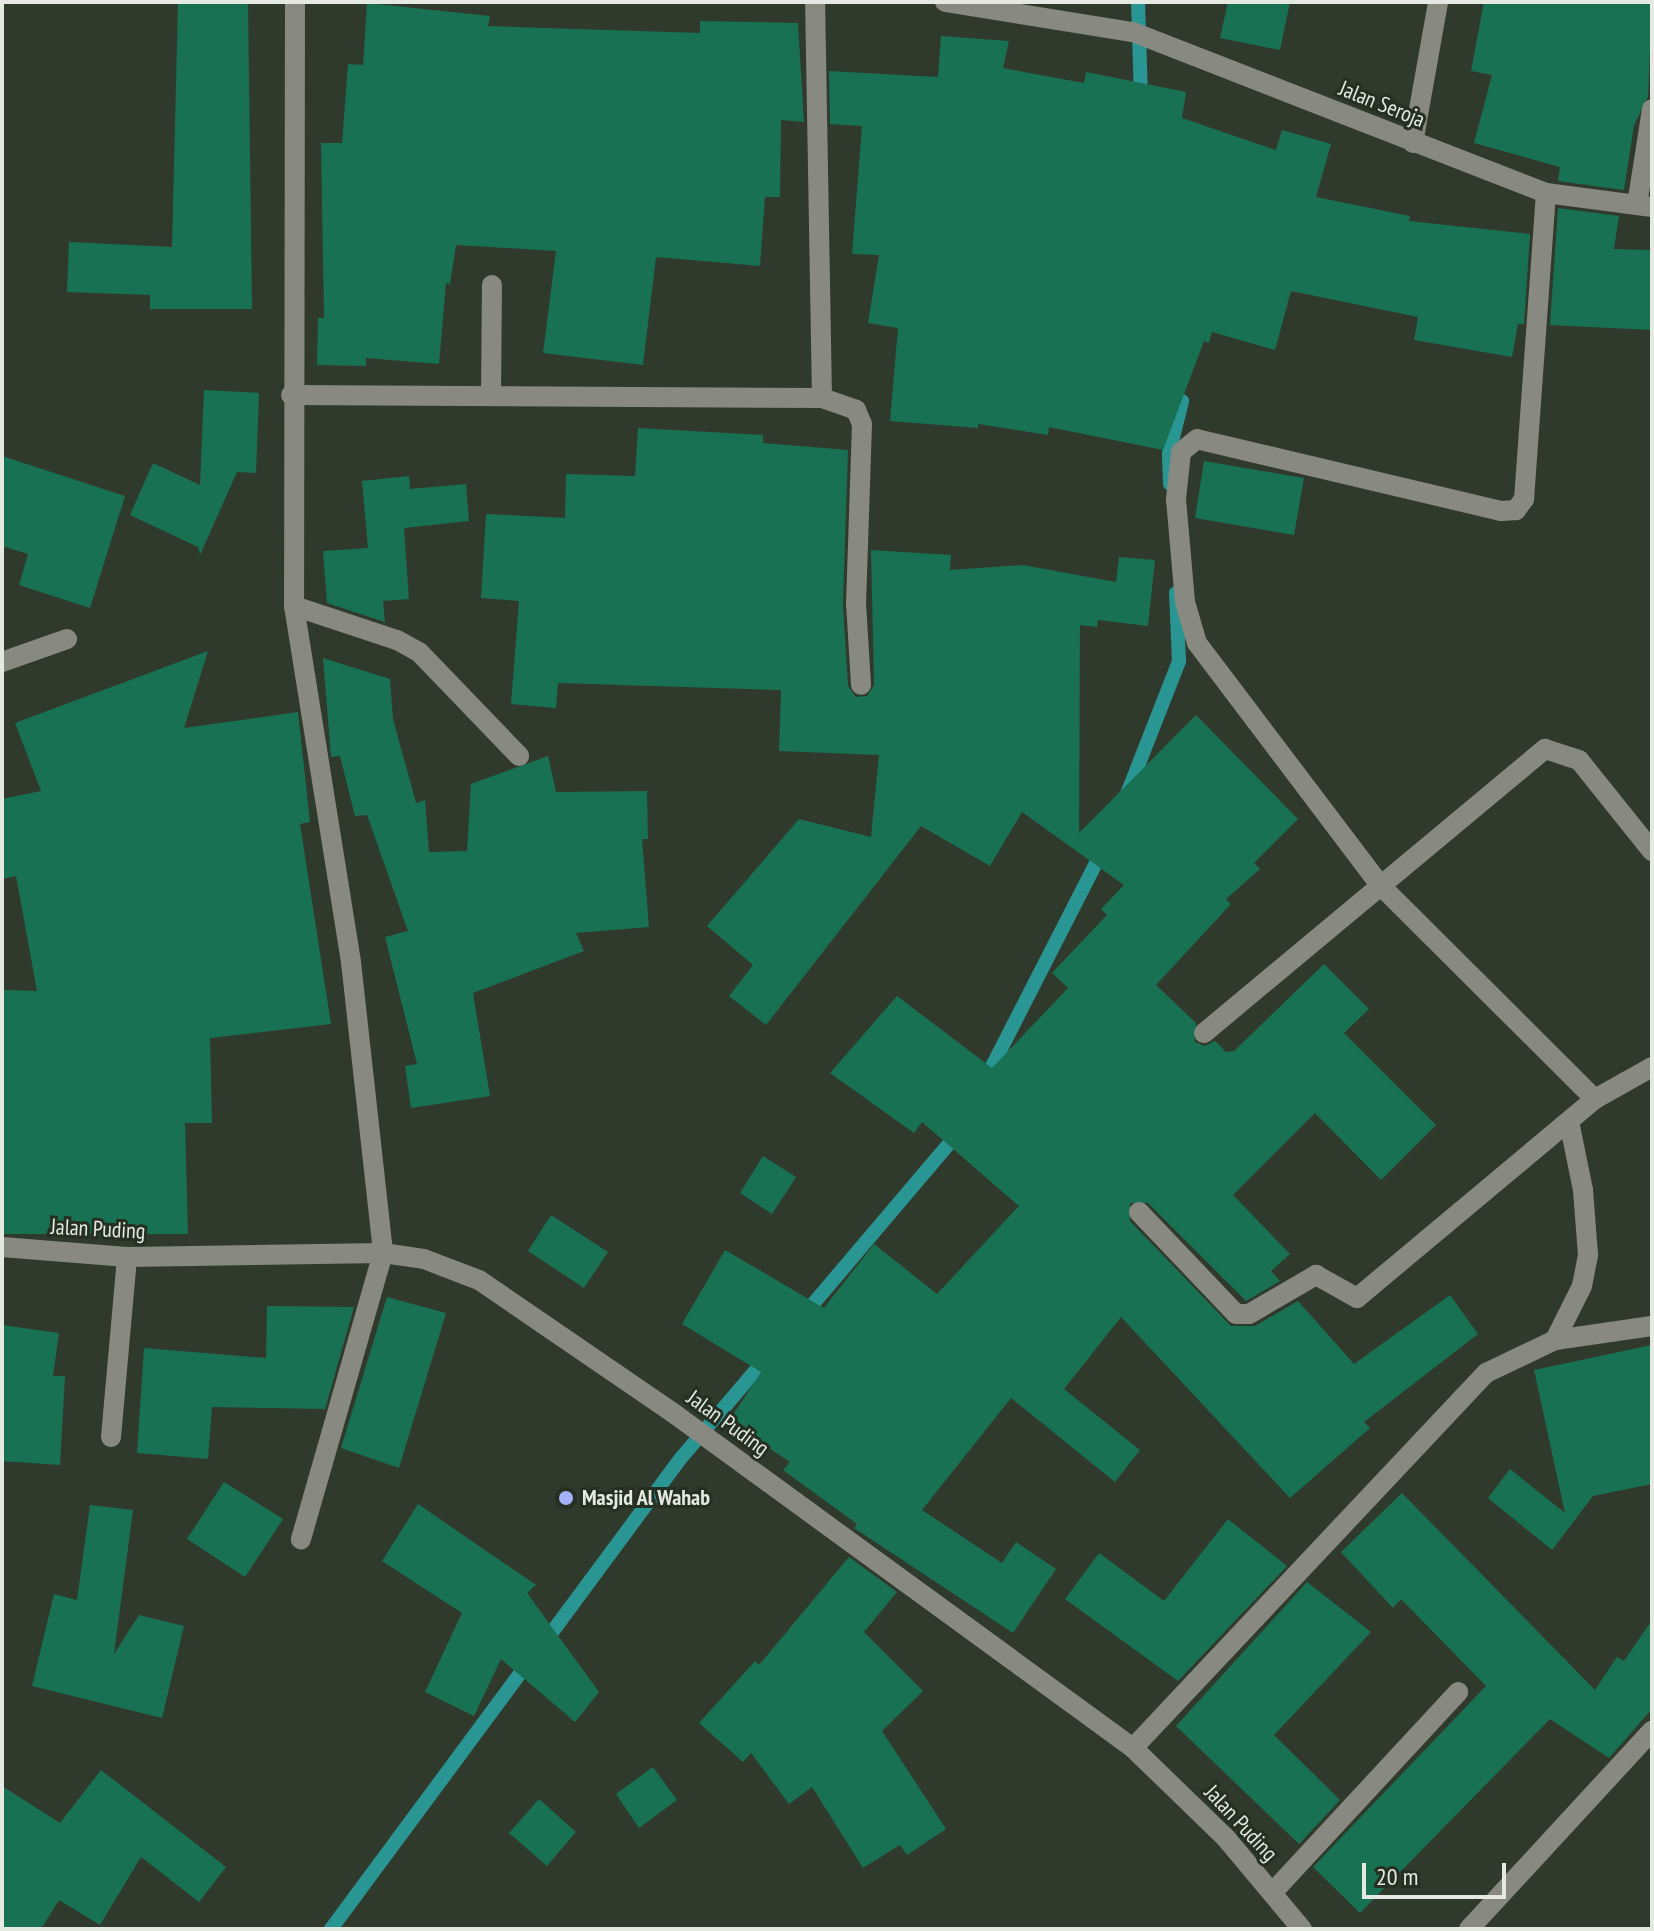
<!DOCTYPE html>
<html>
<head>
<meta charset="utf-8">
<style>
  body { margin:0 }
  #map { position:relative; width:1654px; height:1931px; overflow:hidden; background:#303a2c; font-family:"PT Sans Narrow",sans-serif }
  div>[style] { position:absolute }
  .stream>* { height:14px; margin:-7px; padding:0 7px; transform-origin:7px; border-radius:7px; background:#2a9694 }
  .building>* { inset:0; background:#197153 }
  .minor>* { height:20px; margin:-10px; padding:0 10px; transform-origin:10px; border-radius:10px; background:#888980 }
  .dots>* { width:22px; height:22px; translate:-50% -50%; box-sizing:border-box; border:4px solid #263022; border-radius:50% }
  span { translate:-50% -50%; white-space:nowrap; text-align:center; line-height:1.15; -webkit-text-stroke:6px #263022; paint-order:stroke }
  .street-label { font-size:22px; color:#e4eae1 }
  .poi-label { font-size:22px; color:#e4eae1; font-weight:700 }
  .left { translate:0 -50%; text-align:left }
  .frame { position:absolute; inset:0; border:4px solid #e4eae1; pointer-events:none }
  .scale { position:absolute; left:1362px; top:1863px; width:144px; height:36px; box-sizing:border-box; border:4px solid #e4eae1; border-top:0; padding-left:10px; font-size:24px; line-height:28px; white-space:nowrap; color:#e4eae1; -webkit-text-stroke:6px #263022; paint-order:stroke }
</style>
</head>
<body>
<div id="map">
  <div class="stream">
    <div style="left:1138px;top:2px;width:97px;rotate:88.2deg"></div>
    <div style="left:1166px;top:393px;width:18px;rotate:27deg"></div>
    <div style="left:1182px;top:401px;width:55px;rotate:103.8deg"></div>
    <div style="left:1169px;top:454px;width:30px;rotate:88deg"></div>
    <div style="left:1127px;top:794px;width:143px;rotate:-68.6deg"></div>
    <div style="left:1179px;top:661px;width:68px;rotate:-92.5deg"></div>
    <div style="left:983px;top:1084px;width:263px;rotate:-62.9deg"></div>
    <div style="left:802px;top:1317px;width:243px;rotate:-49.7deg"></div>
    <div style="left:544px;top:1643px;width:230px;rotate:-53.5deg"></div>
    <div style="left:681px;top:1458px;width:133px;rotate:-49.6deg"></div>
    <div style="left:331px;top:1929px;width:336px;rotate:-53.5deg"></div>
  </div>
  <div class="building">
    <div style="clip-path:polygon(178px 2px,248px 2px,252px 309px,150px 309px,150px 295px,67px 292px,69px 242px,172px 247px)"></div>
    <div style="clip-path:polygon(1228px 2px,1290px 2px,1280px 50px,1220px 38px)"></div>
    <div style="clip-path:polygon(1484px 2px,1652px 2px,1648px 97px,1634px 125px,1624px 190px,1558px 181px,1560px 167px,1474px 143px,1492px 75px,1471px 71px)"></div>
    <div style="clip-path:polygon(367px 3px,490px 16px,488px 26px,700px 33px,700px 21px,798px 23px,804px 122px,781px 120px,780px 197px,765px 197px,760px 266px,656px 257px,643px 365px,543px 353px,556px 251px,456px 245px,450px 284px,446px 283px,439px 364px,366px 358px,366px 366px,317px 365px,318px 318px,324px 318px,321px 143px,342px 143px,348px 64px,363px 65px)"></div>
    <div style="clip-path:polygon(941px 36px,1009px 41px,1003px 68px,1084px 83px,1086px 72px,1186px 92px,1182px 118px,1276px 150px,1282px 130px,1331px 144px,1316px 197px,1410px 216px,1409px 221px,1530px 234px,1524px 324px,1518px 324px,1512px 357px,1414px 340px,1418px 317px,1291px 291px,1275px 350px,1212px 332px,1209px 343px,1204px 341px,1163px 450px,1049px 427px,1048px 435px,978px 424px,978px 428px,890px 421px,898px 328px,868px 323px,879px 255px,852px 254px,862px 126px,830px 124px,829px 71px,938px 77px)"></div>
    <div style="clip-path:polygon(1558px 208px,1619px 216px,1614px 249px,1652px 250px,1652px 330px,1550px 325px)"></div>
    <div style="clip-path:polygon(204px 390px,259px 393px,256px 473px,237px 472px,200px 555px,198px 547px,130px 515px,153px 463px,200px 485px)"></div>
    <div style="clip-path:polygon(638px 428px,763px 435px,763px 443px,848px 450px,843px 604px,848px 686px,856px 697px,867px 696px,874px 685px,871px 550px,951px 555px,950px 570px,1023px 565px,1116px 582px,1119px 557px,1155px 560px,1148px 626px,1098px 620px,1097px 627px,1080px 625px,1079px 833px,1196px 715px,1298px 819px,1254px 863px,1260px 869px,1226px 899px,1231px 904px,1156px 985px,1196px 1023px,1195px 1042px,1205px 1046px,1215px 1041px,1226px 1052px,1234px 1051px,1324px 964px,1369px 1009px,1344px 1033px,1436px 1125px,1381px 1180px,1315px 1113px,1233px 1195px,1290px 1254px,1271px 1271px,1280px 1281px,1246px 1301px,1148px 1203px,1130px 1203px,1130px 1221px,1231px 1326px,1255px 1326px,1298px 1301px,1354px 1364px,1450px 1295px,1478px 1334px,1364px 1422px,1370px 1428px,1290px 1498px,1121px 1317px,1064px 1389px,1140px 1450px,1115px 1482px,1011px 1398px,922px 1510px,1002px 1563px,1016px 1542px,1056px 1569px,1013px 1633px,854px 1528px,857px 1524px,783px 1470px,790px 1462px,729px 1421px,761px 1372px,682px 1324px,725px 1250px,824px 1308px,874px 1244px,937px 1294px,1019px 1206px,922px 1122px,914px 1133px,830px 1073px,897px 996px,992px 1068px,1068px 988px,1052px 973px,1107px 915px,1101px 909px,1124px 885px,1022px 812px,990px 866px,921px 826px,766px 1025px,729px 996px,753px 965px,707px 926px,799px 819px,871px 837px,879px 755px,779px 751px,781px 690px,558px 683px,556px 708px,511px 704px,519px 601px,481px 598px,486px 514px,565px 518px,566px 474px,635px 476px)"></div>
    <div style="clip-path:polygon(2px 456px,125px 496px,90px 608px,19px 585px,28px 554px,2px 546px)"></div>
    <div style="clip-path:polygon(1204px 461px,1304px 478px,1294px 535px,1195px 518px)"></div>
    <div style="clip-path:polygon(409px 476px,410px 489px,466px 484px,469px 521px,404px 528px,409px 599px,383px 601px,385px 622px,327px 603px,323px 551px,368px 548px,362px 481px)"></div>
    <div style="clip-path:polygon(208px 651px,184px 728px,298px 712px,310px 822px,300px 824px,331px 1024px,210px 1038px,212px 1123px,185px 1123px,188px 1234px,2px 1234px,2px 990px,37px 991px,16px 876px,2px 879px,2px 799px,41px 791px,15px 723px)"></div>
    <div style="clip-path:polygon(323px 658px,390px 679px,393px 719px,416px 803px,425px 800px,429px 852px,467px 851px,471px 784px,548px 756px,556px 792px,647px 791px,648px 839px,642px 839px,649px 927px,576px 933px,584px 951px,473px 993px,490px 1096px,411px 1108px,405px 1066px,417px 1064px,385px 937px,408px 931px,367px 815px,355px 816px,340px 756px,331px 757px)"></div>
    <div style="clip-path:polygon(763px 1156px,796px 1177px,772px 1214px,740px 1193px)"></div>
    <div style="clip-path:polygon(551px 1215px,608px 1252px,584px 1288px,528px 1251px)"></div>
    <div style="clip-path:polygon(387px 1297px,446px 1313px,399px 1468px,341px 1448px)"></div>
    <div style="clip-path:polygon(267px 1306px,354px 1307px,325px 1409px,212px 1407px,208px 1459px,137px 1453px,144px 1348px,266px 1358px)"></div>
    <div style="clip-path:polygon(2px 1325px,59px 1333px,53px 1376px,65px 1376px,60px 1465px,2px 1461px)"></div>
    <div style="clip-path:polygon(1652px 1345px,1652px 1484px,1593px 1496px,1552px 1550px,1488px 1498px,1510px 1469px,1565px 1513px,1534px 1370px)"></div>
    <div style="clip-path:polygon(224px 1482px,283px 1519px,245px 1577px,187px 1539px)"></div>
    <div style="clip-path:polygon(1402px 1493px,1595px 1690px,1617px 1657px,1624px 1661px,1652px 1620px,1652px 1709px,1609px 1758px,1550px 1719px,1360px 1913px,1313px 1867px,1486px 1686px,1401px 1599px,1393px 1608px,1341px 1552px)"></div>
    <div style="clip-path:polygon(418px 1504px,536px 1585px,527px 1593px,599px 1692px,575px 1722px,501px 1659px,474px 1716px,425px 1692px,462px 1613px,382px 1561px)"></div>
    <div style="clip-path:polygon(90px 1505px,133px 1510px,114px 1654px,139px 1615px,184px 1626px,162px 1718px,32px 1686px,54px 1594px,77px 1600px)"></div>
    <div style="clip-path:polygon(1228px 1519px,1287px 1566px,1178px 1681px,1065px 1599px,1099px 1553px,1164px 1601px)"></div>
    <div style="clip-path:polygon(849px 1557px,897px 1592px,864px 1632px,923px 1691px,882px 1731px,946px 1829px,907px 1855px,900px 1845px,863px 1868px,812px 1787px,789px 1804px,751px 1753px,743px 1762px,699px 1723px,755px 1661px,759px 1665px)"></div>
    <div style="clip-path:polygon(1307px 1582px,1371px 1632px,1274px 1735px,1340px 1800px,1299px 1844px,1176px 1726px)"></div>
    <div style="clip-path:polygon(653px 1767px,677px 1800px,639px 1828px,616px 1794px)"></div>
    <div style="clip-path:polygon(101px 1770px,226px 1867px,199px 1902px,141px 1857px,100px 1925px,59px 1900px,41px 1929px,2px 1929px,2px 1786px,60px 1823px)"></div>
    <div style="clip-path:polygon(539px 1799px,576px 1832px,547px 1866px,509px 1833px)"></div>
  </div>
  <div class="minor">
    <div style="left:295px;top:2px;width:604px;rotate:90.09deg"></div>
    <div style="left:294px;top:606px;width:361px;rotate:80.9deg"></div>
    <div style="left:351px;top:962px;width:293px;rotate:83.7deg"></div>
    <div style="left:383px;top:1253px;width:298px;rotate:106deg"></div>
    <div style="left:945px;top:2px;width:190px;rotate:9.1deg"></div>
    <div style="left:1133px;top:32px;width:443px;rotate:21.3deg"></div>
    <div style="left:1546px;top:193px;width:107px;rotate:7.5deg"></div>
    <div style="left:1413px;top:143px;width:143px;rotate:-79.9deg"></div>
    <div style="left:1546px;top:193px;width:307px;rotate:94.1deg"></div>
    <div style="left:1524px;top:499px;width:14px;rotate:126deg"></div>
    <div style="left:1516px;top:510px;width:15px;rotate:176deg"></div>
    <div style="left:1501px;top:511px;width:312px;rotate:-166.7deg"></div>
    <div style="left:1197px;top:439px;width:21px;rotate:141deg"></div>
    <div style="left:1181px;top:452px;width:47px;rotate:96.1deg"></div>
    <div style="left:1176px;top:499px;width:103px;rotate:85deg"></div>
    <div style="left:1185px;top:602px;width:43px;rotate:73.7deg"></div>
    <div style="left:1197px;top:643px;width:302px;rotate:52.9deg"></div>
    <div style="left:1379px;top:884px;width:305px;rotate:44.9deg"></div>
    <div style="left:1595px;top:1099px;width:65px;rotate:-29.3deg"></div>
    <div style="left:1637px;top:205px;width:97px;rotate:-81.1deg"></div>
    <div style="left:291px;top:395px;width:531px;rotate:0.32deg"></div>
    <div style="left:822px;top:398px;width:396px;rotate:-91deg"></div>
    <div style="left:491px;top:396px;width:111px;rotate:-89.5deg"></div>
    <div style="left:822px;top:398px;width:36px;rotate:19deg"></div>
    <div style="left:856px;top:410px;width:15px;rotate:67deg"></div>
    <div style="left:862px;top:424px;width:179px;rotate:91.9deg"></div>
    <div style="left:856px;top:603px;width:82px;rotate:86.5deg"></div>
    <div style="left:294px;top:606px;width:108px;rotate:18.3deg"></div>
    <div style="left:397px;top:640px;width:26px;rotate:29deg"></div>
    <div style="left:420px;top:653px;width:143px;rotate:46.1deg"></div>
    <div style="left:2px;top:662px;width:69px;rotate:-19.5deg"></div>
    <div style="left:1204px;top:1033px;width:444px;rotate:-39.8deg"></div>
    <div style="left:1545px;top:749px;width:36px;rotate:18deg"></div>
    <div style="left:1579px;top:760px;width:117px;rotate:51.3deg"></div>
    <div style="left:1139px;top:1212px;width:141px;rotate:46.4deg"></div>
    <div style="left:1236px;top:1314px;width:13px"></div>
    <div style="left:1249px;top:1314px;width:78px;rotate:-30.2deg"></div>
    <div style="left:1316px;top:1275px;width:47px;rotate:29.3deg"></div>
    <div style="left:1357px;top:1298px;width:310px;rotate:-39.9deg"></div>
    <div style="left:2px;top:1247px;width:125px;rotate:4.6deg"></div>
    <div style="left:127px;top:1257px;width:256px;rotate:-0.9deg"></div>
    <div style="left:383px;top:1253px;width:41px;rotate:8.3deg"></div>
    <div style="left:424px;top:1259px;width:59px;rotate:20.9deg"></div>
    <div style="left:479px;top:1280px;width:239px;rotate:34.4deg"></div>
    <div style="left:676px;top:1415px;width:565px;rotate:36.08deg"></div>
    <div style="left:1133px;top:1748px;width:128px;rotate:44.1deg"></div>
    <div style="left:1225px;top:1837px;width:120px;rotate:50.1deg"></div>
    <div style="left:1555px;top:1340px;width:60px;rotate:-63.4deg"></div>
    <div style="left:1582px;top:1286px;width:32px;rotate:-79deg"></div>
    <div style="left:1588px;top:1255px;width:65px;rotate:-94.4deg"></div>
    <div style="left:1583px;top:1190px;width:70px;rotate:-101.5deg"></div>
    <div style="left:111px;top:1437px;width:181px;rotate:-84.9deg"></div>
    <div style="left:1133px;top:1748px;width:515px;rotate:-46.73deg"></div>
    <div style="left:1486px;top:1373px;width:76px;rotate:-25.6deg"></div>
    <div style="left:1555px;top:1340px;width:98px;rotate:-8.2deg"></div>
    <div style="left:1272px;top:1893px;width:274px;rotate:-47.2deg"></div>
    <div style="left:1469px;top:1929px;width:270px;rotate:-47.3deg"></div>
  </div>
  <div class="dots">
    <div style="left:566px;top:1498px;background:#a6b1fc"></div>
  </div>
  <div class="street-label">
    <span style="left:1382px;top:104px;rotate:22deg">Jalan Seroja</span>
    <span style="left:98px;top:1229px;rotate:3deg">Jalan Puding</span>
    <span style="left:728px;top:1423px;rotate:36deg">Jalan Puding</span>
    <span style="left:1241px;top:1823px;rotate:47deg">Jalan Puding</span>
  </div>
  <div class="poi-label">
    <span class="left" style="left:582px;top:1498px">Masjid Al Wahab</span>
  </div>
  <div class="frame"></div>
  <div class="scale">20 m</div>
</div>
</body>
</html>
